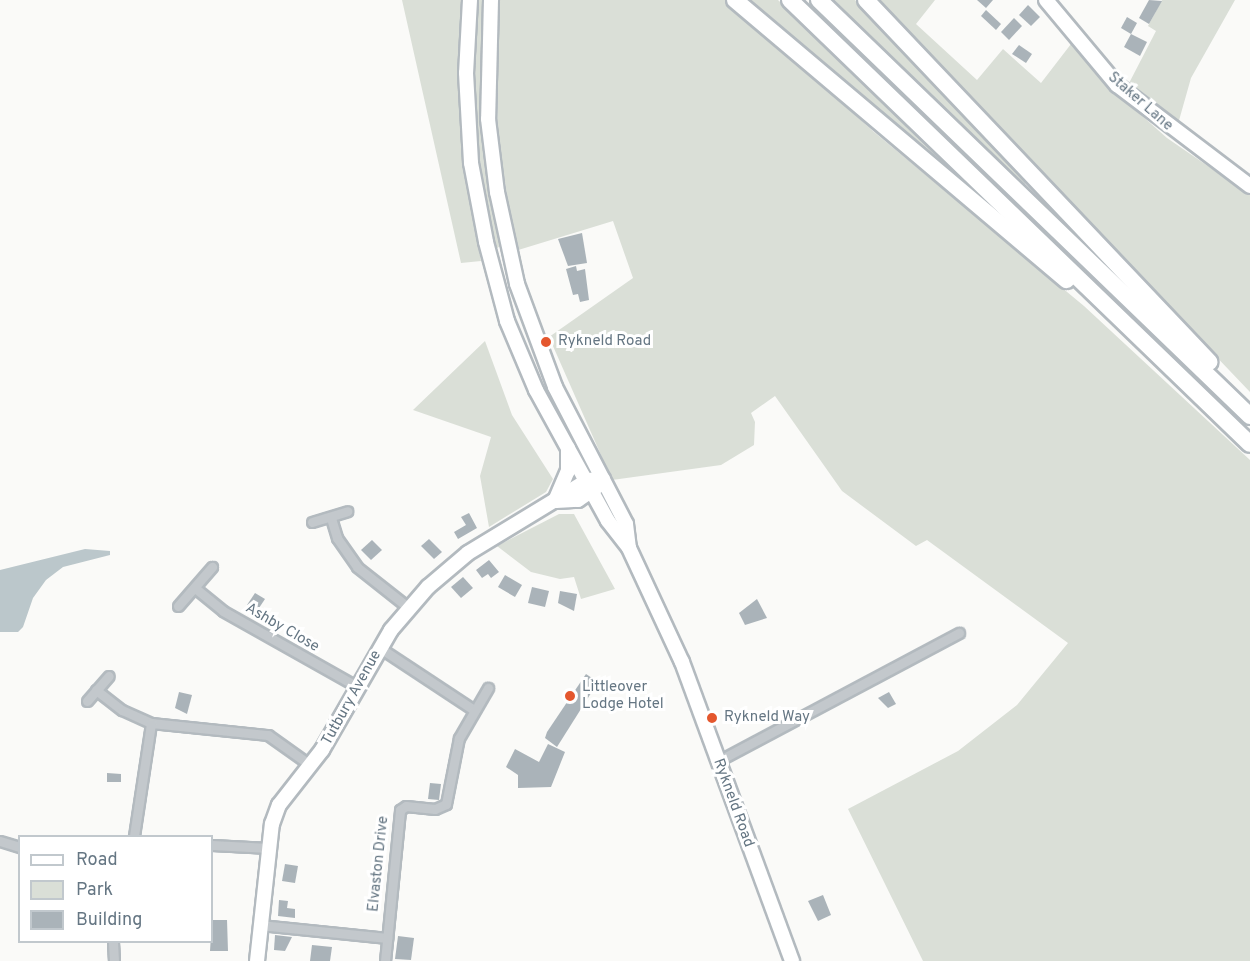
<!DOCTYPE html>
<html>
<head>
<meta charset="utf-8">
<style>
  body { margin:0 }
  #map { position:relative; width:1250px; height:961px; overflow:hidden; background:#fafaf8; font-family:Overpass,sans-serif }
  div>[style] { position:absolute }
  .green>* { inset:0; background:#dadfd7 }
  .water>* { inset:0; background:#bbc7cb }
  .building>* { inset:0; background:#aab3b9 }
  .roads { filter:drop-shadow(2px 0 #b3babf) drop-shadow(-2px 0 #b3babf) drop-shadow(0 2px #b3babf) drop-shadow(0 -2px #b3babf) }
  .street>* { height:9px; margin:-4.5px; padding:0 4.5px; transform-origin:4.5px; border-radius:4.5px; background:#c3c8cc }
  .secondary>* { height:14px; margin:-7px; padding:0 7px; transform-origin:7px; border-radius:7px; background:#fff }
  .highway>* { height:16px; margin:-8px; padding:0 8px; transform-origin:8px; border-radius:8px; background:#fff }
  .dots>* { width:16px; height:16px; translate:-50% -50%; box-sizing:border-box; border:3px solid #fff; border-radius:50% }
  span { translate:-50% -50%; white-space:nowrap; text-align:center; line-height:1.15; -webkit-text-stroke:6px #fff; paint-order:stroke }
  .street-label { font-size:15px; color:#657683 }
  .poi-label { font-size:15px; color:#657683 }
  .left { translate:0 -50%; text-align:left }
  .legend { position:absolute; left:18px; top:835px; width:195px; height:108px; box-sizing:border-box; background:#fff; border:2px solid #c1c8cd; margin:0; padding:8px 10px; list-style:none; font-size:18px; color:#657683 }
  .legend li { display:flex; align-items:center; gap:12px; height:30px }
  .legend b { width:30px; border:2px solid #c1c8cd }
</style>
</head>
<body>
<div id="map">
  <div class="green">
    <div style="clip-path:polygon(402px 0,463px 0,458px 88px,466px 176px,481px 261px,461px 263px)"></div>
    <div style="clip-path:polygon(477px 0,484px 0,481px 106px,484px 154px,500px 246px,496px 249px,476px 140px,474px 40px)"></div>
    <div style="clip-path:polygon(499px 0,728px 0,874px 132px,1084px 306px,1250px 460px,1250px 961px,923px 961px,848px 809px,958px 751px,1017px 705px,1068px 643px,927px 540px,916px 546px,842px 491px,775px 396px,751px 413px,755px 422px,754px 445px,721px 465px,612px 480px,549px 337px,633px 278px,613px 221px,515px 251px,497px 128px)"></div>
    <div style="clip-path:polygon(743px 0,778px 0,946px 161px,945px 167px)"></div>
    <div style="clip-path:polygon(828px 0,855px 0,1026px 182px,1024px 187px)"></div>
    <div style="clip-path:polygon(876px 0,935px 0,916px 24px,977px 80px,1003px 49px,1041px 83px,1071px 44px,1105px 83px,1167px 138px,1250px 195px,1250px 392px)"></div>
    <div style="clip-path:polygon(1162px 0,1235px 0,1191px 78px,1178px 124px,1127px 87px,1156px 31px,1148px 26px)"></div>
    <div style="clip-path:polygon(485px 341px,512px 415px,553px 479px,546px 492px,489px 527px,480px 476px,491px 437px,413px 410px)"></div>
    <div style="clip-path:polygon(559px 514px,574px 514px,615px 589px,581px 599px,574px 577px,560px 579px,531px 572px,497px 546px)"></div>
  </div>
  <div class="water">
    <div style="clip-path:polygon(85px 549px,110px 551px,110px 555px,63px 567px,46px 580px,33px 598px,23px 627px,18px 632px,0 632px,0 570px)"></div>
  </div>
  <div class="building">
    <div style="clip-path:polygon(977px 0,993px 0,986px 8px)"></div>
    <div style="clip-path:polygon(1149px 0,1162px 1px,1149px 24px,1139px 18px)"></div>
    <div style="clip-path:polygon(1028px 5px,1040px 17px,1031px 26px,1019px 15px)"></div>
    <div style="clip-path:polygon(986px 10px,1001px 24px,996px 30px,981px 16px)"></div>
    <div style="clip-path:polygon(1127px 17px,1137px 23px,1131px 34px,1121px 28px)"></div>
    <div style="clip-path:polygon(1014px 18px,1022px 26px,1009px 40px,1001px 32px)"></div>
    <div style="clip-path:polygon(1131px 34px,1147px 42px,1140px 56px,1124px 47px)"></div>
    <div style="clip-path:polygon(1019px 45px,1032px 54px,1026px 63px,1012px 54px)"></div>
    <div style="clip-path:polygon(582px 233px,587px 263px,568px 266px,558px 239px)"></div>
    <div style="clip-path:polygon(576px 266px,577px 271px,585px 269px,589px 300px,580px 302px,578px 294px,573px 295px,566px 269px)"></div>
    <div style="clip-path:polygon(469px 513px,477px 528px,458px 539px,454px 532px,466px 525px,461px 517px)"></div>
    <div style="clip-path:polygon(429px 539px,442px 552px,434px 559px,421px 546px)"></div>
    <div style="clip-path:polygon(372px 540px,382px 550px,371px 560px,361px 550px)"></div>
    <div style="clip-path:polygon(489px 560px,499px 572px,491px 578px,488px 574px,482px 578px,476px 570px)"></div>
    <div style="clip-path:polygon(505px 575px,522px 585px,515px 597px,498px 587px)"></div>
    <div style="clip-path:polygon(463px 577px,473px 588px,461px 598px,451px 587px)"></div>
    <div style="clip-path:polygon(532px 587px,549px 591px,545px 607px,528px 603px)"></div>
    <div style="clip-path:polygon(560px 591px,577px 594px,574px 611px,558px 603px)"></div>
    <div style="clip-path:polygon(255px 593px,265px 599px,257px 611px,247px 605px)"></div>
    <div style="clip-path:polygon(757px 599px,767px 618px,745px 625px,739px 613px)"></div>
    <div style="clip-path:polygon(586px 674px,598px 682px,557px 747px,545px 738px,547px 732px)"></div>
    <div style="clip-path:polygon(179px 692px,192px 695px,187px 714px,175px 708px)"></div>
    <div style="clip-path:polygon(889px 692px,896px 704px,888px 708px,878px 698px)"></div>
    <div style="clip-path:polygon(548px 744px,565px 752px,551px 787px,518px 788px,518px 775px,506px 767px,515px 749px,539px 762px)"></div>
    <div style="clip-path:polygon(107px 773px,121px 774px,121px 782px,107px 782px)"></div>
    <div style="clip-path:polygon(430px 783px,441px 784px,439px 800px,428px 799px)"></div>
    <div style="clip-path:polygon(285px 864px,298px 866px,295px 883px,282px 881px)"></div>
    <div style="clip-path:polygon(823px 895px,831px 915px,818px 921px,808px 901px)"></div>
    <div style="clip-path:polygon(279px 900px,288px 901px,287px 908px,295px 909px,295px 918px,278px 916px)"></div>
    <div style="clip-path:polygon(212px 920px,227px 920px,228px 951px,210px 951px)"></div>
    <div style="clip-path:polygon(275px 935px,292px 937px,285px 951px,274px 950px)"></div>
    <div style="clip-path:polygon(398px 936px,414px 938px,411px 960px,395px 959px)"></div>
    <div style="clip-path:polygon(312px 945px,332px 947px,330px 961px,310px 961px)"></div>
  </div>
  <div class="roads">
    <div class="street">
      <div style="left:331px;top:518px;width:21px;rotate:73deg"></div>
      <div style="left:337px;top:538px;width:35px;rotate:55deg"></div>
      <div style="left:357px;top:567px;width:66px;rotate:38.3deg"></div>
      <div style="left:312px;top:522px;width:37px;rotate:-17deg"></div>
      <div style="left:195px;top:588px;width:36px;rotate:39deg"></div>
      <div style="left:223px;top:611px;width:155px;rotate:29.4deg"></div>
      <div style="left:178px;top:606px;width:52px;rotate:-48.9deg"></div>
      <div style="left:380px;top:648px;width:113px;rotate:33.4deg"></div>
      <div style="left:96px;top:690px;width:33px;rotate:38deg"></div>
      <div style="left:122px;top:710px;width:32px;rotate:24deg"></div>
      <div style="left:151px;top:723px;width:118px;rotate:5.9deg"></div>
      <div style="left:268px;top:735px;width:52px;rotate:35.5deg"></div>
      <div style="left:87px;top:701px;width:33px;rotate:-49deg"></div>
      <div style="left:718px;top:761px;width:273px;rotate:-28deg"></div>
      <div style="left:134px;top:836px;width:114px;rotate:-81.4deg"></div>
      <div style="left:0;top:841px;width:21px;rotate:17deg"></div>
      <div style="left:212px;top:845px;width:57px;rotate:3deg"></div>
      <div style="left:260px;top:925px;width:128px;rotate:5.8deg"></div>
      <div style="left:113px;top:942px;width:19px;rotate:87deg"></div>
      <div style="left:385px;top:961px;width:152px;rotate:-84.3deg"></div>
      <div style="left:400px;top:810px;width:7px;rotate:-34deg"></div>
      <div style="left:406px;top:806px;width:29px;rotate:6deg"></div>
      <div style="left:435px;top:809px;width:12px;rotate:-24deg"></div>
      <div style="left:446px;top:804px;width:67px;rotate:-78.9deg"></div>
      <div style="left:459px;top:738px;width:58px;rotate:-59.9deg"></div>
    </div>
    <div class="secondary">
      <div style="left:470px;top:0;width:73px;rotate:93.1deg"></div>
      <div style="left:466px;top:73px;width:90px;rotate:86.8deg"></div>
      <div style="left:471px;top:163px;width:80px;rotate:79.2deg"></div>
      <div style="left:486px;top:242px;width:82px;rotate:75.1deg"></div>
      <div style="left:507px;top:321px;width:75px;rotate:67.2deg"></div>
      <div style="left:536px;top:390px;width:149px;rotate:61.2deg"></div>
      <div style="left:608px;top:521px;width:34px;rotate:52deg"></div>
      <div style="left:629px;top:548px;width:126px;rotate:65.1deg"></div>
      <div style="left:682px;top:662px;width:319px;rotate:69.8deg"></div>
      <div style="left:491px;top:0;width:119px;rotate:91.4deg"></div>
      <div style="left:488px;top:119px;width:74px;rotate:83deg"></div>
      <div style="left:497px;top:192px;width:94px;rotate:77.7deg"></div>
      <div style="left:517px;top:284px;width:110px;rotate:69.7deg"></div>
      <div style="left:555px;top:387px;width:154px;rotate:62.6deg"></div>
      <div style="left:626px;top:524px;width:23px;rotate:83deg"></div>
      <div style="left:1046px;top:0;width:111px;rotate:50.1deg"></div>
      <div style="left:1117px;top:85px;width:167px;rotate:37.2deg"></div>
      <div style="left:555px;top:501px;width:33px;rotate:-67deg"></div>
      <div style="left:568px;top:471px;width:23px;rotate:-90deg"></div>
      <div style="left:556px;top:501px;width:22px;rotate:-3deg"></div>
      <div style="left:578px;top:500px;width:24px;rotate:-35deg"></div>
      <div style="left:257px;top:961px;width:138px;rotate:-83.8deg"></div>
      <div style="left:272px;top:824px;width:20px;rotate:-70deg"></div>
      <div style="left:279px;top:805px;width:70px;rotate:-52deg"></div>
      <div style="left:322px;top:750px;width:138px;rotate:-60.1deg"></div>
      <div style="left:391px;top:630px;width:57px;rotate:-49.3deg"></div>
      <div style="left:428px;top:587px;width:52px;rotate:-40.4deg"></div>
      <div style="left:468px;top:553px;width:140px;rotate:-31.3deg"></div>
      <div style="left:588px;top:480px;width:15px;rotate:-4deg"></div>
    </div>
    <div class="highway">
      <div style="left:735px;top:0;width:434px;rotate:40.2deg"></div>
      <div style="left:790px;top:0;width:639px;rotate:43.99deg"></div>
      <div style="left:819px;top:0;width:599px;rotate:43.99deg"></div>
      <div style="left:866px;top:0;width:499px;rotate:46.5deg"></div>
    </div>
  </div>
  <div class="dots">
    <div style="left:546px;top:342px;background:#e4572e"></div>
    <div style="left:570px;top:696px;background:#e4572e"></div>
    <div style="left:712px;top:718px;background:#e4572e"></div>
  </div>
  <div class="street-label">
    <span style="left:1140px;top:102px;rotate:41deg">Staker Lane</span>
    <span style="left:282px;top:628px;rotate:30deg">Ashby Close</span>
    <span style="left:352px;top:698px;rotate:-61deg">Tutbury Avenue</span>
    <span style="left:733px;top:803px;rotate:70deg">Rykneld Road</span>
    <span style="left:379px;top:864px;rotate:-84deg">Elvaston Drive</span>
  </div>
  <div class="poi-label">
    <span class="left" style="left:558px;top:342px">Rykneld Road</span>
    <span class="left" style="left:582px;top:696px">Littleover<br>Lodge Hotel</span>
    <span class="left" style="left:724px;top:718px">Rykneld Way</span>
  </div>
  <ul class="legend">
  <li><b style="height:8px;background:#fff"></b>Road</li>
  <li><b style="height:16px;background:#dadfd7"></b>Park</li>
  <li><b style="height:16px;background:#aab3b9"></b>Building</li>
  </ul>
</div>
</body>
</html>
